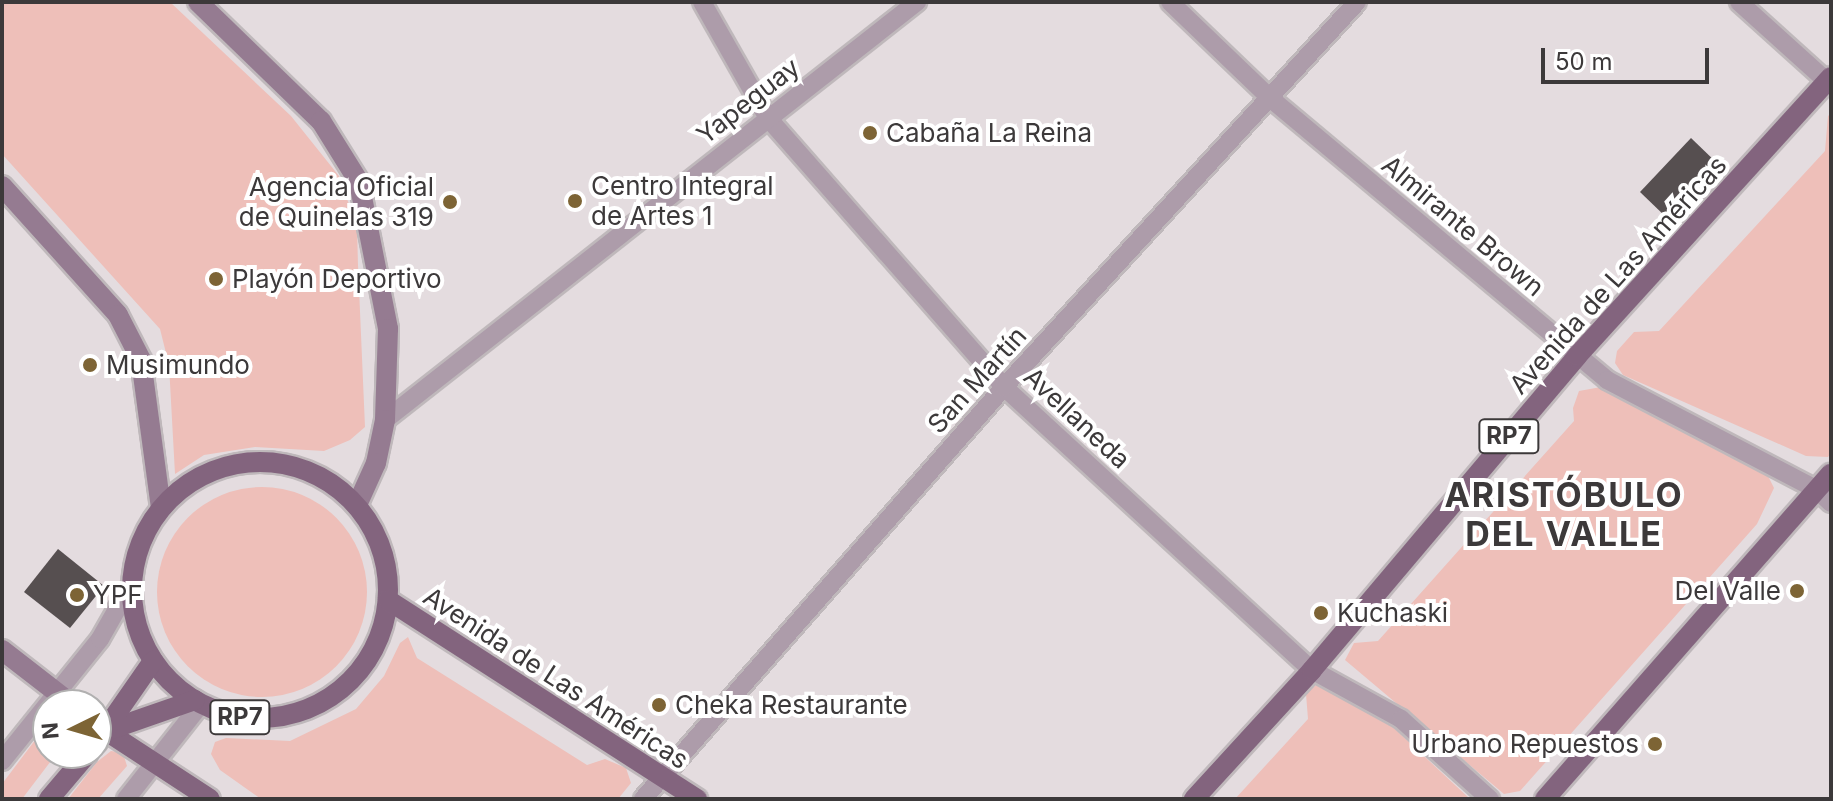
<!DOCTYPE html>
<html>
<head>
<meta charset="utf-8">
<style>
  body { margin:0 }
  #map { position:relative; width:1833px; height:801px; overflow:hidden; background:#e4dcdf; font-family:Inter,sans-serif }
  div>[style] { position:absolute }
  .green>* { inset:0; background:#eebfb9 }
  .round { border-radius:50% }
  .building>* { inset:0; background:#564f50 }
  .roads { filter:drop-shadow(2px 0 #bfb8bb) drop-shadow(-2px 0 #bfb8bb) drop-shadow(0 2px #bfb8bb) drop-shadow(0 -2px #bfb8bb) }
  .minor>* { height:18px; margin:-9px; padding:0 9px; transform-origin:9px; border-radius:9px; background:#ad9caa }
  .secondary>* { height:20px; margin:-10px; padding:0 10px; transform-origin:10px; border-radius:10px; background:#957b91 }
  .primary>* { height:20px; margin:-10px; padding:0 10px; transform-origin:10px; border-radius:10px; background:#83647e }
  .primary>.ring { margin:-10px; padding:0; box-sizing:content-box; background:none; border:20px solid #83647e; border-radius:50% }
  .dots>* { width:22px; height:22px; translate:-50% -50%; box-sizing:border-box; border:4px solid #fff; border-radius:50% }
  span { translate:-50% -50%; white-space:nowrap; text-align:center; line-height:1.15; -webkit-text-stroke:8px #fff; paint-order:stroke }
  .shield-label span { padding:2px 6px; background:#fff; border:2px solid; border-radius:6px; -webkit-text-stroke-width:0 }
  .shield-label { font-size:24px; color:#3c393a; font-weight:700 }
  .street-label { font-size:26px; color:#3c393a }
  .poi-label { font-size:26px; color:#3c393a }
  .left { translate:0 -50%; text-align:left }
  .right { translate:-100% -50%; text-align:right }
  .district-label { font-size:34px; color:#3c393a; font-weight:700; letter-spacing:2px }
  .frame { position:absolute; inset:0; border:4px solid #3c393a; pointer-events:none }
  .north { position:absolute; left:32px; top:689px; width:80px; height:80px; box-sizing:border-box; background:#fff; border:2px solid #b1b0b0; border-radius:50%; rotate:265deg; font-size:22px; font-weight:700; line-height:32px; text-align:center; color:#3c393a }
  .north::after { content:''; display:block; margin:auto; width:28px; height:36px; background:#7d6435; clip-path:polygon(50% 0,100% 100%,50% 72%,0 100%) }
  .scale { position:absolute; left:1541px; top:48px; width:168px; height:36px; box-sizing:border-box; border:4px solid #3c393a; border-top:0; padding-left:10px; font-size:24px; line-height:28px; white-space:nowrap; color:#3c393a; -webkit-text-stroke:6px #fff; paint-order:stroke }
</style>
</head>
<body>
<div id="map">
  <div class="green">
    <div style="clip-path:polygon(2px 2px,170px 2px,291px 116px,339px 176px,357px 227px,358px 265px,365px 427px,350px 440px,324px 451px,255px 447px,204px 455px,175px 474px,169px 365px,160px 329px,2px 154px)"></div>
    <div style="clip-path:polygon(1831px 113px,1831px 453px,1828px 457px,1806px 456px,1623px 375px,1615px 363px,1617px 351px,1634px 332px,1659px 331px,1825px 151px,1828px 116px)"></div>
    <div style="clip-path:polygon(1601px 387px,1766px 472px,1774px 488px,1757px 524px,1520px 791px,1504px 794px,1345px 660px,1354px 643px,1378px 641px,1574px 421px,1573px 408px,1579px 391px)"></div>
    <div class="round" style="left:157px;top:487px;width:210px;height:210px"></div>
    <div style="clip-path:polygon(408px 637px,417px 658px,587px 765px,605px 759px,626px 768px,631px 783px,618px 799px,261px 799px,220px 770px,211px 754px,215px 742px,226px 738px,290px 741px,356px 709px,384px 676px,400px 643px)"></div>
    <div style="clip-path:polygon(1331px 682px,1351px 688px,1470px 799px,1235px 799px,1308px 719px,1306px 694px,1317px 684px)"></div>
    <div style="clip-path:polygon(48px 723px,48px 753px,57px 753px,22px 799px,2px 799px,2px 784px)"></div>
    <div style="clip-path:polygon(111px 751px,123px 753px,127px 766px,98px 799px,68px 799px,97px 762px)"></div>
  </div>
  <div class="building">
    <div style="clip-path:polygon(1691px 138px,1718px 164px,1667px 218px,1640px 192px)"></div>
    <div style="clip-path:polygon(58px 549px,104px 586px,70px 628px,24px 592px)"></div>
  </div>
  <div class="roads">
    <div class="minor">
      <div style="left:702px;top:2px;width:133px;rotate:60.4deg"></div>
      <div style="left:768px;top:118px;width:358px;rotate:48.7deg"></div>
      <div style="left:1004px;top:387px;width:418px;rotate:42.6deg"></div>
      <div style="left:1312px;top:670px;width:102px;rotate:28.8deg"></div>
      <div style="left:1401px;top:719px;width:120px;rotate:42deg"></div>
      <div style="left:1170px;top:2px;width:139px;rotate:43.8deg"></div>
      <div style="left:1270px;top:98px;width:439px;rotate:39.9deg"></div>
      <div style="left:1607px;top:380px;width:237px;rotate:27.6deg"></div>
      <div style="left:1817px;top:490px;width:19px;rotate:43deg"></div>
      <div style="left:1739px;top:2px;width:124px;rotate:42.1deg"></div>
      <div style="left:385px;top:420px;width:677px;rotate:-38.16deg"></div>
      <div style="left:2px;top:761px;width:156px;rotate:-51.2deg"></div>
      <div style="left:100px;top:639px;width:64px;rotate:-60.3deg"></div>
      <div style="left:126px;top:799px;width:121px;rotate:-51.7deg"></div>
      <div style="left:643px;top:799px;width:548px;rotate:-48.77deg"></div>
      <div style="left:1004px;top:387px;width:522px;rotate:-47.48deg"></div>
    </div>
    <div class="secondary">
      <div style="left:198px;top:2px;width:171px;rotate:44.1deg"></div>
      <div style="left:321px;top:121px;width:72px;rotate:58.1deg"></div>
      <div style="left:359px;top:182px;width:150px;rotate:78.8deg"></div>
      <div style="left:388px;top:329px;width:91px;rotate:91.9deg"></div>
      <div style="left:385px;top:420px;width:44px;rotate:101.8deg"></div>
      <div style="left:376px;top:463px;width:46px;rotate:114.3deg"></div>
      <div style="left:2px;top:186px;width:173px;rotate:48deg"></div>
      <div style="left:118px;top:315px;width:51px;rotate:62.9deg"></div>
      <div style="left:141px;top:360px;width:148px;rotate:82.3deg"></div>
      <div style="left:2px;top:650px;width:90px;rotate:37.8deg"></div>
    </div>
    <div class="primary">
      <div class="ring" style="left:132px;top:462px;width:236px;height:236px"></div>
      <div style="left:388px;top:600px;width:368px;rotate:32.8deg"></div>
      <div style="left:106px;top:731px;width:124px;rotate:33.2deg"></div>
      <div style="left:106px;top:731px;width:94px;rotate:-19.2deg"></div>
      <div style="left:96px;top:743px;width:100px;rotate:-55.2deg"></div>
      <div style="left:49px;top:799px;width:60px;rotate:-49.7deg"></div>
      <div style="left:1194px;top:799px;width:175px;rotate:-47.5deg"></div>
      <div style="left:1312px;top:670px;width:411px;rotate:-49.8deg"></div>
      <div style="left:1577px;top:356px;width:377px;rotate:-47.7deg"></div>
      <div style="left:1545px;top:799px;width:433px;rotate:-48.7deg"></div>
    </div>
  </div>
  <div class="dots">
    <div style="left:870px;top:133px;background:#7d6435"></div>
    <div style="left:575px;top:201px;background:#7d6435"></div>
    <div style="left:450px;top:202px;background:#7d6435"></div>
    <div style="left:216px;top:279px;background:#7d6435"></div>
    <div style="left:90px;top:365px;background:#7d6435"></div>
    <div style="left:1797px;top:591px;background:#7d6435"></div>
    <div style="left:77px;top:595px;background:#7d6435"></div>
    <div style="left:1321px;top:613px;background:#7d6435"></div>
    <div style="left:659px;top:705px;background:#7d6435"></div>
    <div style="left:1655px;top:744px;background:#7d6435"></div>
  </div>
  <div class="shield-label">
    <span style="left:1509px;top:436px">RP7</span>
    <span style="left:240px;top:717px">RP7</span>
  </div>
  <div class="street-label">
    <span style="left:748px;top:101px;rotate:-38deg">Yapeguay</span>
    <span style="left:1463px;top:226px;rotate:40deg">Almirante Brown</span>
    <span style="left:1618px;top:275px;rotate:-48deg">Avenida de Las Américas</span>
    <span style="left:977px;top:380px;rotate:-48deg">San Martín</span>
    <span style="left:1077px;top:418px;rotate:43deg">Avellaneda</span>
    <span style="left:556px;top:678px;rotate:33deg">Avenida de Las Américas</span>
  </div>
  <div class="poi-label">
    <span class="left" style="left:886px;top:133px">Cabaña La Reina</span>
    <span class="left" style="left:591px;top:201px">Centro Integral<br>de Artes 1</span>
    <span class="right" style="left:434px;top:202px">Agencia Oficial<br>de Quinelas 319</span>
    <span class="left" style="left:232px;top:279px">Playón Deportivo</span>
    <span class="left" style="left:106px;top:365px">Musimundo</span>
    <span class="right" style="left:1781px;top:591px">Del Valle</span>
    <span class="left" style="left:93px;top:595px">YPF</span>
    <span class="left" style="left:1337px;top:613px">Kuchaski</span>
    <span class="left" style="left:675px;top:705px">Cheka Restaurante</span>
    <span class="right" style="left:1639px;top:744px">Urbano Repuestos</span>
  </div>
  <div class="district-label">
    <span style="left:1564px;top:514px">ARISTÓBULO<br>DEL VALLE</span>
  </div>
  <div class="frame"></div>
  <div class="north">N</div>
  <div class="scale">50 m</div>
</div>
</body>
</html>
